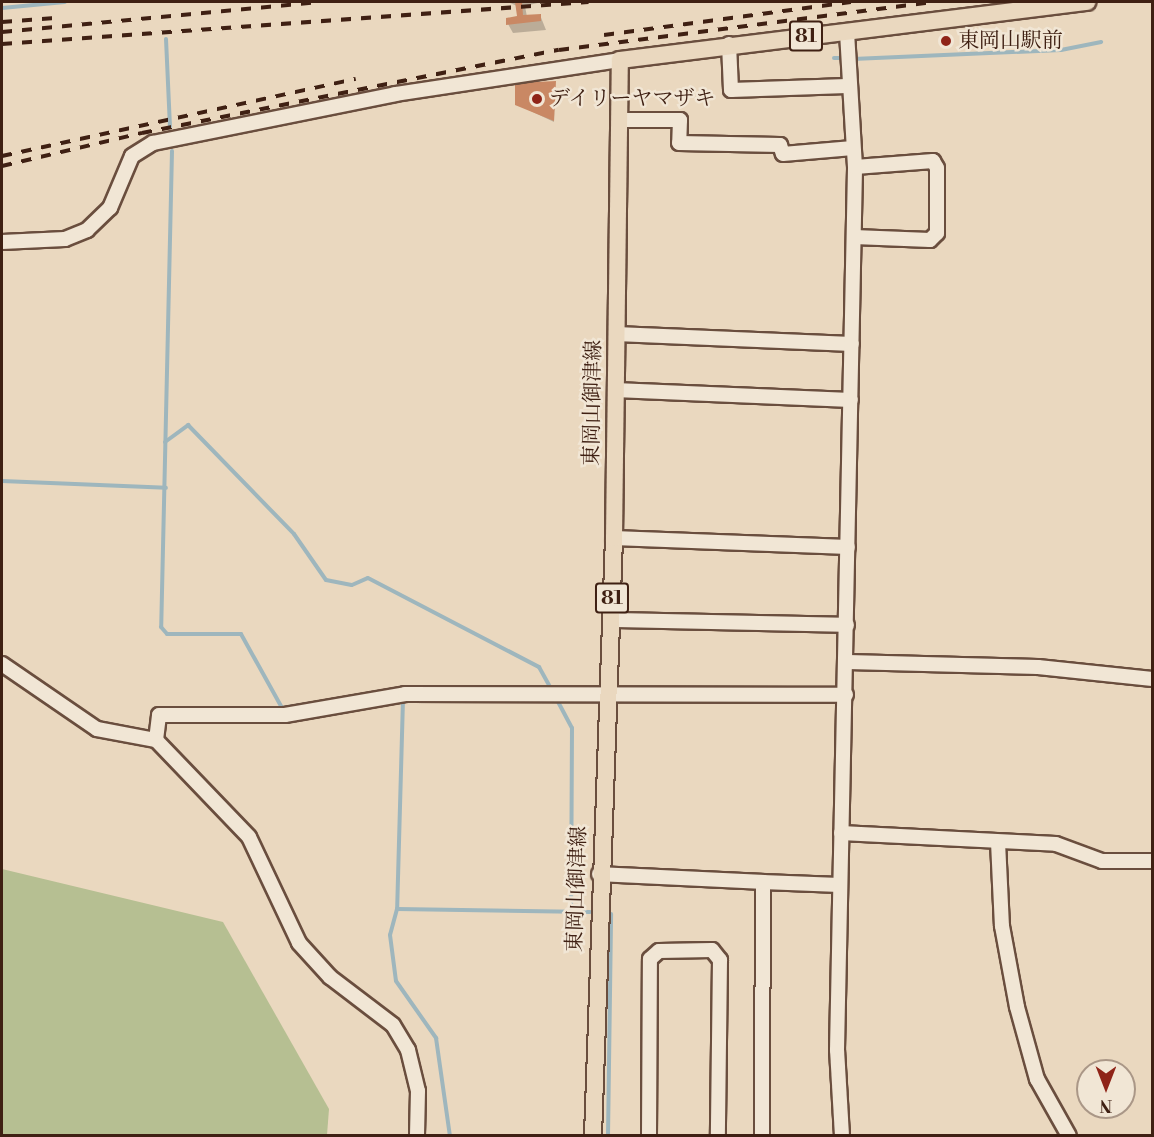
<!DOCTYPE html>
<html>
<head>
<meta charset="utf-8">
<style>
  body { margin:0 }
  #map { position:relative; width:1154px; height:1137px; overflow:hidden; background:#ead8bf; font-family:"Libre Bodoni","Noto Serif JP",serif }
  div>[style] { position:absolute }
  .green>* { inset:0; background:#b6bf92 }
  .shadow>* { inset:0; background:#0003 }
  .stream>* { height:4px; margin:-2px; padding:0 2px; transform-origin:2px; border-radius:2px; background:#9eb6bd }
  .building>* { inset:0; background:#c98864 }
  .roads { filter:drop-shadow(2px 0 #6a4e3e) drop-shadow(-2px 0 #6a4e3e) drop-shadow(0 2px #6a4e3e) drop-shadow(0 -2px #6a4e3e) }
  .minor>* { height:14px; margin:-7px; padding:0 7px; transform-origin:7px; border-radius:7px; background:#f1e6d5 }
  .major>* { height:16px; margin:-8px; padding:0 8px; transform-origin:8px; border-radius:8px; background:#ead8bf }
  .rail>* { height:4px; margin-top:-2px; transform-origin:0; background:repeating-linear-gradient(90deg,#3f2013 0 10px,transparent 0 20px) }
  .dots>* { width:16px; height:16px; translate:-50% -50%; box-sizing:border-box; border:3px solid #f1e6d5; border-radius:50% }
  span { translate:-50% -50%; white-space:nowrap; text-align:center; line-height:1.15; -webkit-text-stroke:5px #f1e6d5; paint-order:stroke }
  .shield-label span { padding:2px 4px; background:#f1e6d5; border:2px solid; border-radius:4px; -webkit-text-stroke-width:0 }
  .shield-label { font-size:20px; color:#3f2013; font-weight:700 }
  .poi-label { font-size:21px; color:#3f2013 }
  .left { translate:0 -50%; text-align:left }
  .street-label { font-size:21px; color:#3f2013 }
  .frame { position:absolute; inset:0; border:3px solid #3f2013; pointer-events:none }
  .north { position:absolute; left:1076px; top:1059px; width:60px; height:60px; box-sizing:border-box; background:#f1e6d5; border:2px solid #aa9787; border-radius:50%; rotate:180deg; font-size:16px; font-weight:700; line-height:24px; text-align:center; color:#3f2013 }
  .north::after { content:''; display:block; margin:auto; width:21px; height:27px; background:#8f2418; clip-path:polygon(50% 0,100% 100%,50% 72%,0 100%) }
</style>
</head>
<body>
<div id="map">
  <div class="green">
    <div style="clip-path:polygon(2px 869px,223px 922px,329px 1109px,327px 1135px,2px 1135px)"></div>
  </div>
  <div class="shadow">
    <div style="clip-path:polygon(508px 2px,542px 2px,525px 6px,527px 17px,540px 15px,546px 30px,513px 33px,508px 24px,518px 17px,517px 6px)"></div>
    <div style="clip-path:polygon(555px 83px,554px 122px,516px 104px)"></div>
  </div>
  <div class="stream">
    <div style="left:2px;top:8px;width:63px;rotate:-5.4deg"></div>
    <div style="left:166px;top:39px;width:88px;rotate:87.4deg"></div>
    <div style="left:834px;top:58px;width:11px"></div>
    <div style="left:853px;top:59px;width:208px;rotate:-2.5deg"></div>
    <div style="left:1061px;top:50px;width:41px;rotate:-11.3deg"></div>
    <div style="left:172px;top:151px;width:476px;rotate:91.3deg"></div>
    <div style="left:161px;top:627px;width:9px;rotate:49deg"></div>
    <div style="left:167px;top:634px;width:74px"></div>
    <div style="left:241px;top:634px;width:85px;rotate:61deg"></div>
    <div style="left:282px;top:708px;width:118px;rotate:-8.7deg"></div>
    <div style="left:165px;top:442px;width:29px;rotate:-36deg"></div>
    <div style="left:188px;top:425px;width:152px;rotate:45.8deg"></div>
    <div style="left:294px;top:534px;width:56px;rotate:55.2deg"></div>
    <div style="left:326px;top:580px;width:26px;rotate:11deg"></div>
    <div style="left:352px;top:585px;width:17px;rotate:-24deg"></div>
    <div style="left:368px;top:578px;width:193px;rotate:27.5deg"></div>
    <div style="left:539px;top:667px;width:26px;rotate:61deg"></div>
    <div style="left:2px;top:481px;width:164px;rotate:2.4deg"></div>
    <div style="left:556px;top:698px;width:34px;rotate:62deg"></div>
    <div style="left:572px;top:728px;width:183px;rotate:90.3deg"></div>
    <div style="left:403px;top:699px;width:210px;rotate:91.6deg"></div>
    <div style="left:397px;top:909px;width:27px;rotate:105deg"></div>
    <div style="left:390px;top:935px;width:46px;rotate:82.6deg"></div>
    <div style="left:396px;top:981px;width:70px;rotate:54.9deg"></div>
    <div style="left:436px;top:1038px;width:99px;rotate:81.9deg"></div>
    <div style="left:397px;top:909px;width:193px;rotate:0.9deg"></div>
    <div style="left:608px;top:1136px;width:222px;rotate:-89.2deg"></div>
  </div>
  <div class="building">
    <div style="clip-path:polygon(515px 2px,522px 2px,523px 15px,541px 14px,541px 21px,506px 25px,506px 18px,517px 16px)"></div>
    <div style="clip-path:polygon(556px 81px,554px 121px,515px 105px,515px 83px)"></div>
  </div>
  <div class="roads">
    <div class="minor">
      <div style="left:729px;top:44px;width:46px;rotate:87.5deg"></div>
      <div style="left:731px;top:90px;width:116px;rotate:-2deg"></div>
      <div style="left:621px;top:120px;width:59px"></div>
      <div style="left:680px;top:120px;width:23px;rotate:92deg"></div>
      <div style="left:679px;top:143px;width:101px;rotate:1.1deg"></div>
      <div style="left:780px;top:145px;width:9px;rotate:72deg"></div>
      <div style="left:783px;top:154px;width:70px;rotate:-4.9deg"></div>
      <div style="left:854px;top:237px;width:76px;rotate:2.3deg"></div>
      <div style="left:930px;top:240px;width:10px;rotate:-45deg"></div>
      <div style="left:937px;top:233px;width:65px;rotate:-90deg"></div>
      <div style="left:937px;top:168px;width:8px;rotate:-120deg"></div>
      <div style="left:933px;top:161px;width:78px;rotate:175.6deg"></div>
      <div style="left:2px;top:242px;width:63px;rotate:-2.7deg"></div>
      <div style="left:65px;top:239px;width:24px;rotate:-22deg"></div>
      <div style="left:87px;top:230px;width:32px;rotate:-44deg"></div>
      <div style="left:110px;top:208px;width:56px;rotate:-67.1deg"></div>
      <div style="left:132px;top:156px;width:25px;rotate:-32deg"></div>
      <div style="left:153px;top:143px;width:247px;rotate:-11.4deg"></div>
      <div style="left:395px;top:94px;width:228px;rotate:-8.6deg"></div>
      <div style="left:616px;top:334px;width:236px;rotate:2.4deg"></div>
      <div style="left:615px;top:390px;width:236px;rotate:2.4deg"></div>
      <div style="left:614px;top:538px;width:234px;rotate:2.2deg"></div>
      <div style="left:611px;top:620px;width:236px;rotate:1.2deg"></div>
      <div style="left:848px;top:662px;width:190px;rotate:1.5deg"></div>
      <div style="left:1038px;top:667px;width:115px;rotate:6deg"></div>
      <div style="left:2px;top:664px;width:115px;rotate:34.4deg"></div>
      <div style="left:97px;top:729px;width:60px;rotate:10.6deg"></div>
      <div style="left:156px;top:740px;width:134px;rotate:46.2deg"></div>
      <div style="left:249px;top:837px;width:117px;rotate:64.7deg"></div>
      <div style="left:299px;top:943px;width:46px;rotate:47.6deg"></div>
      <div style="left:330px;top:977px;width:79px;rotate:37.3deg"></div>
      <div style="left:393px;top:1025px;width:29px;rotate:59deg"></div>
      <div style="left:408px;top:1050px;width:42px;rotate:76.3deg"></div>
      <div style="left:418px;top:1091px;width:45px;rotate:91.3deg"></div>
      <div style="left:156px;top:740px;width:25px;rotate:-83deg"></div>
      <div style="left:159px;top:715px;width:126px"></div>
      <div style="left:285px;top:715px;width:122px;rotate:-9.9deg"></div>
      <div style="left:405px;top:694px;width:441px;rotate:0.1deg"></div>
      <div style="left:841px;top:833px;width:215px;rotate:2.9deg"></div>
      <div style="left:1056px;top:844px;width:49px;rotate:20.3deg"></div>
      <div style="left:1102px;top:861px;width:50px"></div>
      <div style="left:998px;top:842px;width:84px;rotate:87.3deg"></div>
      <div style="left:1002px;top:926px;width:82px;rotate:79.5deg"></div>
      <div style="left:1017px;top:1007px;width:75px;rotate:74.5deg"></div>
      <div style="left:1037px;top:1079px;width:65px;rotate:60.7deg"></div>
      <div style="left:599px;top:874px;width:164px;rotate:2.8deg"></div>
      <div style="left:649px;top:1136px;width:177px;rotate:-89.7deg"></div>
      <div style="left:650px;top:959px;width:12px;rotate:-42deg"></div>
      <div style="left:659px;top:951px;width:53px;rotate:-1.1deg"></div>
      <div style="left:712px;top:950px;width:13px;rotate:51deg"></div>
      <div style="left:720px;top:960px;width:176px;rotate:90.7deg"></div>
      <div style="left:762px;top:1136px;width:254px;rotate:-89.8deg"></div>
      <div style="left:763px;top:882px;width:76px;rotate:2.3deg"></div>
      <div style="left:842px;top:1136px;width:86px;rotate:-93.3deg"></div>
      <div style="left:837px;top:1050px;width:883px;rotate:-88.83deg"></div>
      <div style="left:855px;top:167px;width:136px;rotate:-93.4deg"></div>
    </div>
    <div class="major">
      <div style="left:593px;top:1136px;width:598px;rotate:-87.99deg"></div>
      <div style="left:614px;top:538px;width:478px;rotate:-89.3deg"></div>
      <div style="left:620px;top:60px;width:471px;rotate:-7.1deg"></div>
    </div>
  </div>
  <div class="rail">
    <div style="left:2px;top:22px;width:53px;rotate:-4.3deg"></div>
    <div style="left:2px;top:32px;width:316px;rotate:-5.4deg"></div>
    <div style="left:604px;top:35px;width:249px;rotate:-7.6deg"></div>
    <div style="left:2px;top:44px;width:588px;rotate:-4.1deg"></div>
    <div style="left:2px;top:156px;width:362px;rotate:-12.3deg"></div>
    <div style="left:2px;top:166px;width:144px;rotate:-13.3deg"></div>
    <div style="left:142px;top:133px;width:425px;rotate:-11.3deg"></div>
    <div style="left:559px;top:50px;width:377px;rotate:-7.3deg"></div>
  </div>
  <div class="dots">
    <div style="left:946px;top:41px;background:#8f2418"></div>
    <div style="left:537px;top:99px;background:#8f2418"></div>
  </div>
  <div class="shield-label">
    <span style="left:806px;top:36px">81</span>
    <span style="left:612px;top:598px">81</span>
  </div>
  <div class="poi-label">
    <span class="left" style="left:958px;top:41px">東岡山駅前</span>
    <span class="left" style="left:549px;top:99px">デイリーヤマザキ</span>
  </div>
  <div class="street-label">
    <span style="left:593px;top:403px;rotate:-89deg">東岡山御津線</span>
    <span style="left:577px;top:889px;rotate:-88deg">東岡山御津線</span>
  </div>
  <div class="frame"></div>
  <div class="north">N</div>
</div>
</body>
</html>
